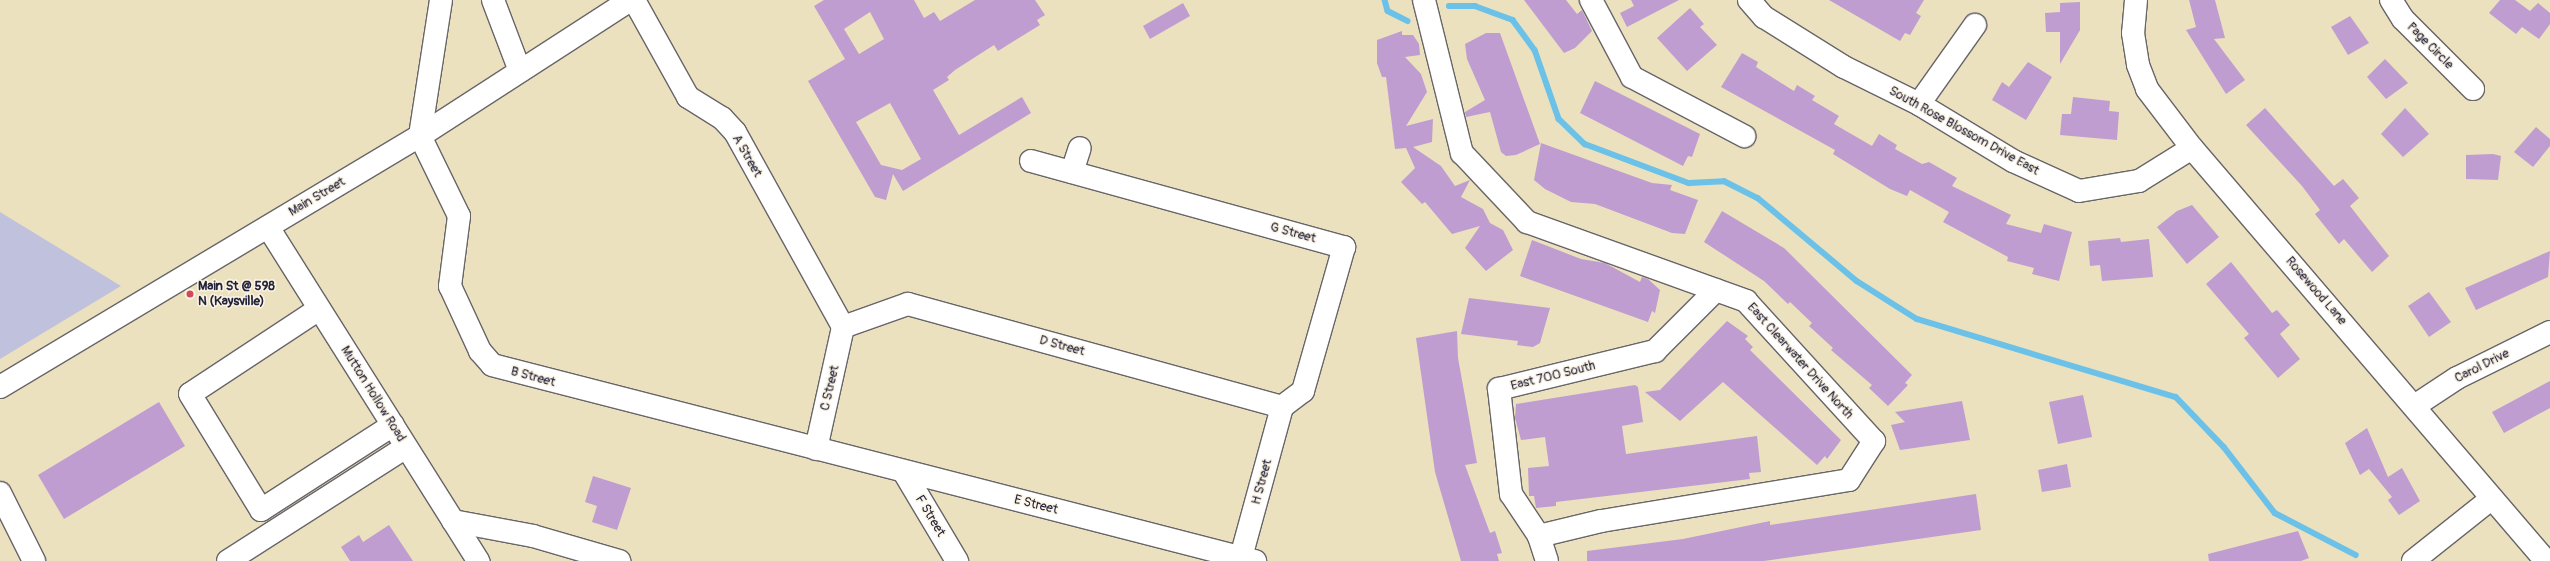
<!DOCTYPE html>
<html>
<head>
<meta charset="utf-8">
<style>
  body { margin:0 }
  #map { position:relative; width:2550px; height:561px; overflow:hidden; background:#ebe1be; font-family:Pangolin,sans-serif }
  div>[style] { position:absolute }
  .industrial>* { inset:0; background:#c0c2dd }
  .stream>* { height:5.5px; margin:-2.75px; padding:0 2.75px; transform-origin:2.75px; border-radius:2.75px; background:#6bc1e8 }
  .building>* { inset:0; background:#c09dd0 }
  .roads { filter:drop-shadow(1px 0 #686569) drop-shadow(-1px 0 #686569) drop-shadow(0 1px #686569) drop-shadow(0 -1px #686569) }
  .minor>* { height:22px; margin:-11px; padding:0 11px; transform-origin:11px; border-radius:11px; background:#fff }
  .major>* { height:22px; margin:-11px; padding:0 11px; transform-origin:11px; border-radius:11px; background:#fff }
  .dots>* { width:11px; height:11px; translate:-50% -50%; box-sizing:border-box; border:2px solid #fcf5e5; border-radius:50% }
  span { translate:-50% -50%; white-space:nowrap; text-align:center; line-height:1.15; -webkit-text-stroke:3px #fcf5e5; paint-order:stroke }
  .street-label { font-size:13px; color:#22223b }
  .poi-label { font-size:13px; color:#22223b; font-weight:700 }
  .left { translate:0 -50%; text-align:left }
</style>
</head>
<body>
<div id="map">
  <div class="industrial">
    <div style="clip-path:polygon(0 212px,121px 286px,0 359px)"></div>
  </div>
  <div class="stream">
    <div style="left:1385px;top:0;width:11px;rotate:75deg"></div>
    <div style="left:1388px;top:11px;width:22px;rotate:27deg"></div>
    <div style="left:1449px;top:6px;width:26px"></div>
    <div style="left:1475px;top:6px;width:40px;rotate:20.2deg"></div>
    <div style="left:1513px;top:20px;width:37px;rotate:54deg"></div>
    <div style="left:1535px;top:50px;width:73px;rotate:70.8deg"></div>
    <div style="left:1559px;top:119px;width:36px;rotate:44deg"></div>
    <div style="left:1585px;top:144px;width:111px;rotate:20.6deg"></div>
    <div style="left:1689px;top:183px;width:35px;rotate:-3deg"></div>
    <div style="left:1724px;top:181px;width:38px;rotate:27deg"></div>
    <div style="left:1758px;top:198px;width:129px;rotate:40deg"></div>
    <div style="left:1857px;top:281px;width:71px;rotate:32.3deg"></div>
    <div style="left:1917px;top:319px;width:270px;rotate:16.8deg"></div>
    <div style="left:2176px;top:397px;width:69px;rotate:46.2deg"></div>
    <div style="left:2224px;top:447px;width:83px;rotate:52.3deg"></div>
    <div style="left:2275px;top:513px;width:91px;rotate:27.4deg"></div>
  </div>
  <div class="building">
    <div style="clip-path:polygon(evenodd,824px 0,914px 0,924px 18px,934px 12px,940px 21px,975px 0,1035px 0,1045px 15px,1037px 20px,1040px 25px,998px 51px,994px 45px,955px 70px,947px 77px,949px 80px,933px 90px,959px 135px,1022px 97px,1031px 113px,903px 191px,893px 174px,886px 200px,875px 197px,808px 81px,845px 59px,814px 6px,824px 0,870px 12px,884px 39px,859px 54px,844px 29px,870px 12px,824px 0,890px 103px,921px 159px,902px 170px,881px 165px,856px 122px,890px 103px)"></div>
    <div style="clip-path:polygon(1524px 0,1566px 0,1577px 14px,1582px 10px,1592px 31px,1575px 48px,1564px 53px)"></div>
    <div style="clip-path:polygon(1631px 0,1679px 0,1627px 27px,1620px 13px,1634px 6px)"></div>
    <div style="clip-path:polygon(1829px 0,1924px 0,1916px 13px,1921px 16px,1910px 35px,1905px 33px,1900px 41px)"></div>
    <div style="clip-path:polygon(2189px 0,2215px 0,2225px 38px,2214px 39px,2245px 80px,2226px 94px,2186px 30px,2196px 27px)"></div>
    <div style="clip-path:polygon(2500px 0,2515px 0,2530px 11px,2538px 3px,2550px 13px,2550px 24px,2539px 39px,2522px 27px,2516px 34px,2489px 13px)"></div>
    <div style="clip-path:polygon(2080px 2px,2080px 30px,2060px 64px,2060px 32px,2046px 32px,2045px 13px,2060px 12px,2060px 3px)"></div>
    <div style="clip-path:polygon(1183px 3px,1190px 16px,1150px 39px,1143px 26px)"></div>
    <div style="clip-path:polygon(1690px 8px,1704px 24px,1700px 27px,1717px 45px,1687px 71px,1657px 38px)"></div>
    <div style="clip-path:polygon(2350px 16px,2369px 43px,2348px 55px,2331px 27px)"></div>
    <div style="clip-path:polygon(1402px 31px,1402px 35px,1413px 35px,1419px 44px,1420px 55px,1405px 57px,1421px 74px,1427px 92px,1406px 126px,1433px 119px,1432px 142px,1413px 147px,1441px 166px,1455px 186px,1470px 180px,1461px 197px,1483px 209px,1490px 223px,1503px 230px,1513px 250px,1486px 271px,1465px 248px,1480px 226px,1452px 234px,1425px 202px,1422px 204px,1401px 182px,1415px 168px,1406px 148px,1395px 149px,1386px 77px,1382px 77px,1377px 63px,1377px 40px)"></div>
    <div style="clip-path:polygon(1486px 33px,1500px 33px,1540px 144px,1516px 155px,1506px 156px,1501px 152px,1490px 112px,1466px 117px,1465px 112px,1485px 100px,1467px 59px,1465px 44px)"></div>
    <div style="clip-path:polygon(1742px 53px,1758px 62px,1756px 67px,1794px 91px,1797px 85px,1815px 96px,1812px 100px,1839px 116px,1834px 124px,1872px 146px,1879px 134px,1897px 145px,1895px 149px,1922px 164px,1929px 162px,1957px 178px,1952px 186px,2011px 215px,2006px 224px,2041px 233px,2044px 224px,2072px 232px,2059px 281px,2032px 274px,2034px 268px,2007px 261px,2008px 257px,1943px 222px,1949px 212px,1910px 190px,1907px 196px,1890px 189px,1833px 154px,1835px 150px,1721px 87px)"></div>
    <div style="clip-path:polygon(2385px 59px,2408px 83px,2386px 99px,2367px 77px)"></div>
    <div style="clip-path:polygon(2028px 62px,2052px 77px,2026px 120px,1992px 100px,2002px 82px,2009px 87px)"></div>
    <div style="clip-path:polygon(1595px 81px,1700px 134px,1692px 157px,1688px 156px,1683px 166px,1580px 113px)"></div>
    <div style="clip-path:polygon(2073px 97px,2110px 101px,2109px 111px,2119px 112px,2117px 140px,2060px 135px,2062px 114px,2071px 114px)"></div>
    <div style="clip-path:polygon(2265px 108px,2334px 186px,2343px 179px,2359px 198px,2350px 206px,2389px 256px,2372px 272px,2344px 239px,2339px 244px,2315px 214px,2320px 210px,2302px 186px,2246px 125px)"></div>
    <div style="clip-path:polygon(2405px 108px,2429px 134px,2403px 157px,2381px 134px)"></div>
    <div style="clip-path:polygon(2536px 127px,2550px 139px,2550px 146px,2533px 167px,2514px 152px)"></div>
    <div style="clip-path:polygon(1541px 143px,1652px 183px,1672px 185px,1670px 190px,1698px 200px,1685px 234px,1672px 233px,1595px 204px,1571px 202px,1545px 189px,1534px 180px)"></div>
    <div style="clip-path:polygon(2493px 154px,2501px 156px,2498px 180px,2466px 179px,2466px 155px)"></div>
    <div style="clip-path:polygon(2192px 205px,2219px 237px,2187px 264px,2157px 227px,2177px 211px)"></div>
    <div style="clip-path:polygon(1722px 211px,1784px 248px,1912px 375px,1905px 383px,1908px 385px,1888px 406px,1869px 388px,1872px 385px,1831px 350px,1833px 348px,1809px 326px,1812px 323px,1790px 302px,1788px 304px,1764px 281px,1704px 242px)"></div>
    <div style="clip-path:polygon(2120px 238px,2121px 242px,2149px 239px,2153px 277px,2102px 281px,2100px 265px,2090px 266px,2088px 241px)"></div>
    <div style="clip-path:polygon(1532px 240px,1581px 259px,1605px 263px,1640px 282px,1642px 277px,1648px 279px,1660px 290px,1655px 313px,1652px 311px,1648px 322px,1520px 276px)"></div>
    <div style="clip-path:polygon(2550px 251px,2548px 277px,2476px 310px,2465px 288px)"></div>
    <div style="clip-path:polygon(2231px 262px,2272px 313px,2277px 310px,2290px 325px,2280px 334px,2300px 359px,2278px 378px,2244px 338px,2249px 334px,2206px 284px)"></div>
    <div style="clip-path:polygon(2429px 292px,2451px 322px,2429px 337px,2408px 306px)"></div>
    <div style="clip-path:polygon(1469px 298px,1550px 308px,1540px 343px,1533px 347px,1517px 345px,1518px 341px,1461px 334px)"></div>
    <div style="clip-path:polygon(1727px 321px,1748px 336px,1745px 339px,1753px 347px,1750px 350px,1841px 440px,1827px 459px,1825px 456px,1817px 465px,1723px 382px,1680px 421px,1645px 392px,1660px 390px)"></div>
    <div style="clip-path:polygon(1457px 331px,1458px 358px,1477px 463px,1465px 465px,1490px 533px,1495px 531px,1502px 553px,1497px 554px,1499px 561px,1461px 561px,1435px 472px,1416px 338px)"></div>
    <div style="clip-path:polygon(2550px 381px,2550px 408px,2504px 433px,2492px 412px)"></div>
    <div style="clip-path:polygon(1635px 385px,1638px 387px,1643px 422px,1622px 426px,1626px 454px,1757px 436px,1761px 472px,1749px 473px,1750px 479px,1556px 502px,1556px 506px,1536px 508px,1534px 496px,1529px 496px,1528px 468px,1549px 466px,1545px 437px,1521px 440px,1515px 418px,1516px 404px)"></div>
    <div style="clip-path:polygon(2083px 395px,2092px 437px,2058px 444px,2049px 402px)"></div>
    <div style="clip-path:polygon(1962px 401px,1970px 440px,1900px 450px,1891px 425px,1905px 422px,1895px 412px)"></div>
    <div style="clip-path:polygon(159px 402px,185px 446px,64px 519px,38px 475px)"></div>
    <div style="clip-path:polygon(2367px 428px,2388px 477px,2402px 468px,2420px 501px,2399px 515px,2388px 500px,2392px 497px,2369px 469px,2360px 475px,2345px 443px)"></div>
    <div style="clip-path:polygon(2067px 464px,2071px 487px,2042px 492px,2038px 470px)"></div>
    <div style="clip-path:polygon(593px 476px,631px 488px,617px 530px,592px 522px,597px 506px,585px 502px)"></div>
    <div style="clip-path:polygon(1976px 494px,1981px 530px,1764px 561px,1587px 561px,1587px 551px,1683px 539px,1770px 521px,1770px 525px)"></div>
    <div style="clip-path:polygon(389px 525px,413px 561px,350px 561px,341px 547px,359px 535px,363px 542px)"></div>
    <div style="clip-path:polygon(2298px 531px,2309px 558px,2301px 561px,2209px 561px,2208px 554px)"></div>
  </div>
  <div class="roads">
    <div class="minor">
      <div style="left:441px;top:0;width:138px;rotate:98.8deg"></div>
      <div style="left:420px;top:136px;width:89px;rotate:64deg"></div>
      <div style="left:459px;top:216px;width:71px;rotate:97.3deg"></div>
      <div style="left:450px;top:286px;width:72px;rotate:65.2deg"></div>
      <div style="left:480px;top:351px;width:18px;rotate:49deg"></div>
      <div style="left:492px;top:365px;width:788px;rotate:14.41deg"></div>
      <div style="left:493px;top:0;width:76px;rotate:69.2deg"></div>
      <div style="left:634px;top:0;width:111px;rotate:60.9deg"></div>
      <div style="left:688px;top:97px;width:40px;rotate:32deg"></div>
      <div style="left:722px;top:118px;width:19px;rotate:47deg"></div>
      <div style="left:735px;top:132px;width:223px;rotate:61deg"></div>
      <div style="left:1424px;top:0;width:158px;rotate:76.1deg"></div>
      <div style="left:1462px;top:153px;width:95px;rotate:46.7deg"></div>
      <div style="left:1527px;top:222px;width:233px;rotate:19.8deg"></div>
      <div style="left:1746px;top:301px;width:190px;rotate:47.6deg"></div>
      <div style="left:1874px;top:441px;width:46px;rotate:122.7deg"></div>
      <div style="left:1849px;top:480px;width:251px;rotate:170.6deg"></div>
      <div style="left:1601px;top:521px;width:64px;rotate:166.4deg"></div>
      <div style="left:1591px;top:0;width:87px;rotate:62deg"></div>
      <div style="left:1632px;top:77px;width:127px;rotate:27.8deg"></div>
      <div style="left:1749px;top:0;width:23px;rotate:49deg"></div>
      <div style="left:1764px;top:17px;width:94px;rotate:32deg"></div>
      <div style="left:1844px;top:67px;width:84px;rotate:26.3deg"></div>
      <div style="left:1919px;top:104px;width:110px;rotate:31.2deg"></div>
      <div style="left:2013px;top:161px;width:72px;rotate:24.4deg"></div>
      <div style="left:2079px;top:191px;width:61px;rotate:-9.5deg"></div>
      <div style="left:2139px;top:181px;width:62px;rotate:-31.9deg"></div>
      <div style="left:2136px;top:0;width:33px;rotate:95deg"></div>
      <div style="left:2133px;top:33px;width:32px;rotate:81deg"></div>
      <div style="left:2138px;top:65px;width:26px;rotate:69deg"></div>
      <div style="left:2147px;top:89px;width:74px;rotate:52.7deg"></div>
      <div style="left:2192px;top:148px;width:544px;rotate:49.4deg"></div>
      <div style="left:2391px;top:0;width:22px;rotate:58deg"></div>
      <div style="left:2403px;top:19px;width:99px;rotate:45deg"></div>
      <div style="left:1919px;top:104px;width:97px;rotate:-54.7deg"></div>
      <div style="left:1031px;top:161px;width:325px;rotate:15.4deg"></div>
      <div style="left:1344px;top:247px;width:150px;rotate:105.9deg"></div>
      <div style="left:1303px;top:391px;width:26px;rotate:143deg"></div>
      <div style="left:1072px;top:172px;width:25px;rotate:-72deg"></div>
      <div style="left:268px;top:227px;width:395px;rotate:57.8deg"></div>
      <div style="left:319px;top:309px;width:154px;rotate:146.6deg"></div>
      <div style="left:190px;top:394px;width:136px;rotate:58.5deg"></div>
      <div style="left:261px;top:510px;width:157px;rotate:-32.8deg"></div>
      <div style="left:843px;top:327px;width:69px;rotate:-19.5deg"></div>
      <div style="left:908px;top:304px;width:388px;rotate:15.4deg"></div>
      <div style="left:2416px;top:405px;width:49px;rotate:-33.4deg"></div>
      <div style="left:2457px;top:378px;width:104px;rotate:-26.3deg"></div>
      <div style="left:816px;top:449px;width:125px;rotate:-77.5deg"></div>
      <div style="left:904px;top:472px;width:104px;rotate:59.2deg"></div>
      <div style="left:0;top:493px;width:76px;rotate:63.4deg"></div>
      <div style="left:453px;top:521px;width:81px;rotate:10.6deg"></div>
      <div style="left:533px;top:536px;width:90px;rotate:16.2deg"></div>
      <div style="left:1241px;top:557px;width:156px;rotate:-74.7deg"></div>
      <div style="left:228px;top:561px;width:211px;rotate:-32.6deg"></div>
      <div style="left:1547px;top:561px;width:26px;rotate:-108deg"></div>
      <div style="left:1539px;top:536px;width:50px;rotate:-123.7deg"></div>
      <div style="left:1511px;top:494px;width:106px;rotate:-96.5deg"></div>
      <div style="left:1499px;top:389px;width:161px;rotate:-13.7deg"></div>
      <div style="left:1655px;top:351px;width:86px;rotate:-45deg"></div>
      <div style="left:2413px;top:561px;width:100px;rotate:-38.5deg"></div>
    </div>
    <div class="major">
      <div style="left:0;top:387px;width:489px;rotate:-30.9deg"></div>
      <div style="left:420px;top:136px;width:250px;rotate:-32.9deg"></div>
    </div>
  </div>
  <div class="dots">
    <div style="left:190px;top:294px;background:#d1495b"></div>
  </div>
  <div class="street-label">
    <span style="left:2430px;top:46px;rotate:45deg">Page Circle</span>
    <span style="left:1964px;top:131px;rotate:29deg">South Rose Blossom Drive East</span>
    <span style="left:747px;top:156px;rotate:60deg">A Street</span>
    <span style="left:317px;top:197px;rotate:-31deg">Main Street</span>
    <span style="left:1293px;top:233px;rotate:15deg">G Street</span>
    <span style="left:2316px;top:291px;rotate:49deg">Rosewood Lane</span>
    <span style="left:1062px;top:346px;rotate:15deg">D Street</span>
    <span style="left:1800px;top:361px;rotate:48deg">East Clearwater Drive North</span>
    <span style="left:2482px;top:366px;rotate:-27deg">Carol Drive</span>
    <span style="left:1553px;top:376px;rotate:-14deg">East 700 South</span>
    <span style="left:533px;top:377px;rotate:15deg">B Street</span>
    <span style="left:830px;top:388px;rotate:-77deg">C Street</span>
    <span style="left:373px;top:394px;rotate:58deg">Mutton Hollow Road</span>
    <span style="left:1262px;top:482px;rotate:-75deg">H Street</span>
    <span style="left:1036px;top:505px;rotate:14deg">E Street</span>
    <span style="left:930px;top:516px;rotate:59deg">F Street</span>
  </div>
  <div class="poi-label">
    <span class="left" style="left:198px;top:294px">Main St @ 598<br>N (Kaysville)</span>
  </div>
</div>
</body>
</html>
